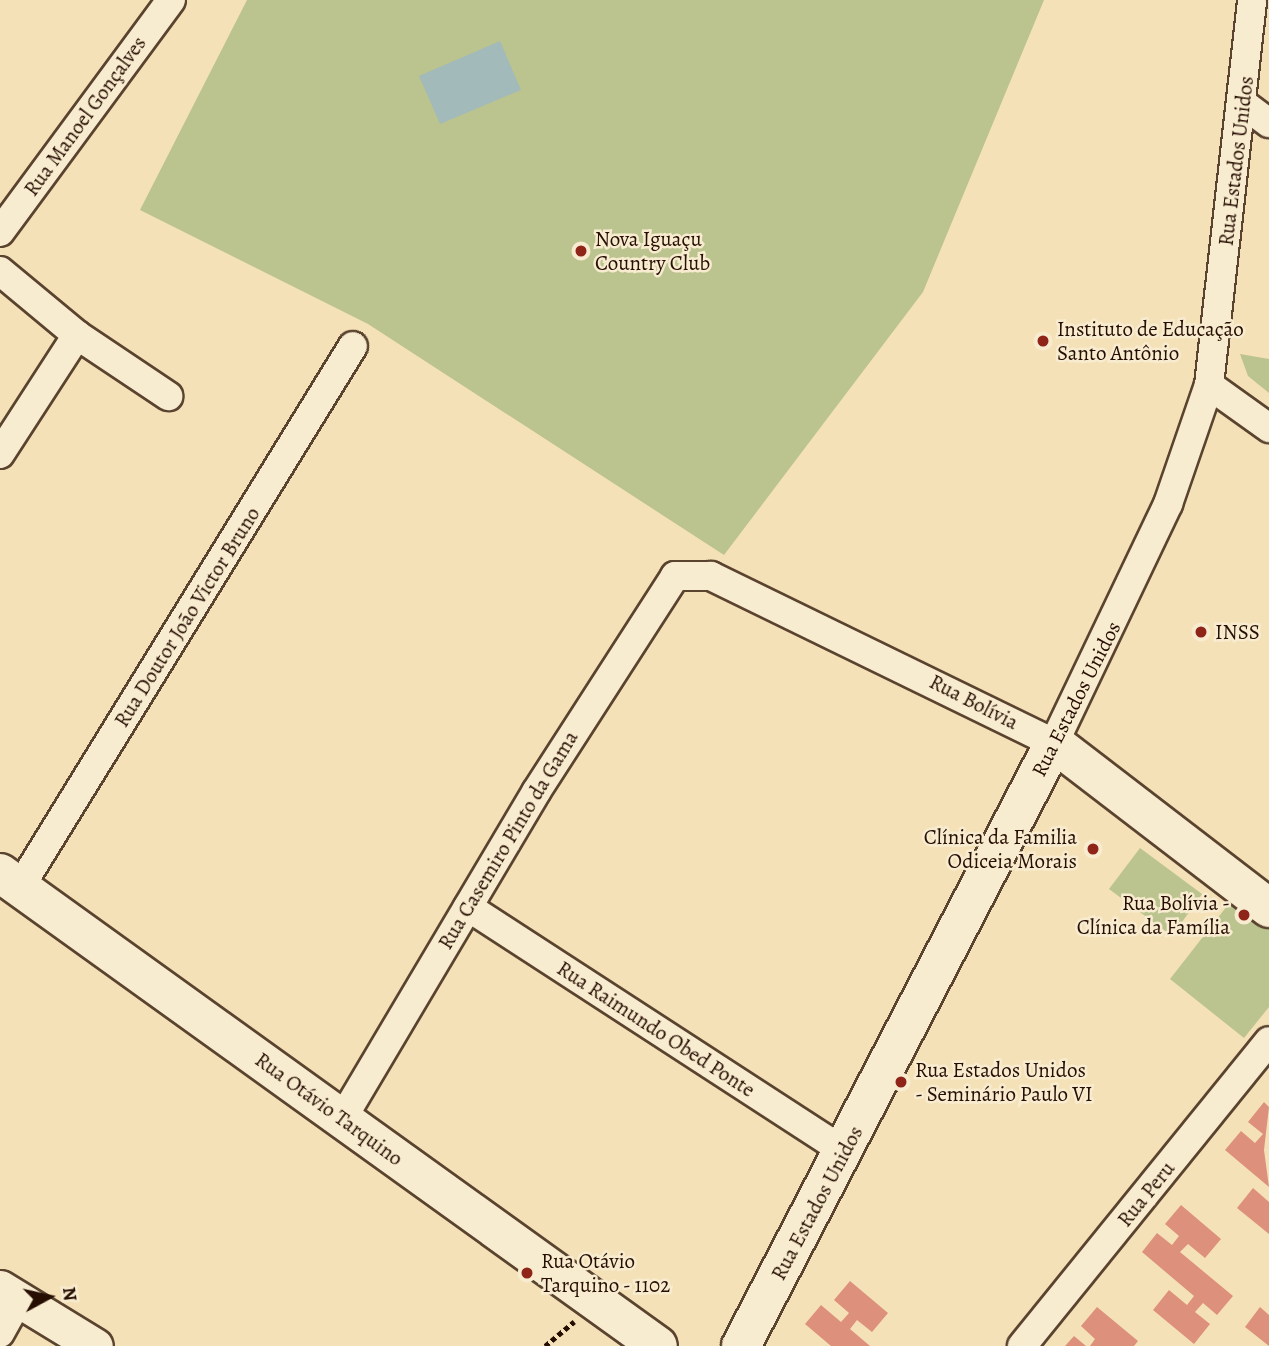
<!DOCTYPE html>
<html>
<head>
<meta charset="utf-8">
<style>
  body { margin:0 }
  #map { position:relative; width:1269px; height:1346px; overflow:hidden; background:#f5e1b7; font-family:Alegreya,serif }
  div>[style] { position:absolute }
  .green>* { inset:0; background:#bbc38e }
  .water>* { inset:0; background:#a2baba }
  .building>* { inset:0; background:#dd907b }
  .path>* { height:4.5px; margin-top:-2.25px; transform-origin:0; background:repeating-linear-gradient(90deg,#270e02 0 5px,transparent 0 8.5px) }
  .roads { filter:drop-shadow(2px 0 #5a432f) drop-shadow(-2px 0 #5a432f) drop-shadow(0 2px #5a432f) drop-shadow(0 -2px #5a432f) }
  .minor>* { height:28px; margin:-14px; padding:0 14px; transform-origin:14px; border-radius:14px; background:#f8ecd0 }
  .tertiary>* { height:35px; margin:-17.5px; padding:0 17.5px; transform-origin:17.5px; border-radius:17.5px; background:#f8ecd0 }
  .secondary>* { height:38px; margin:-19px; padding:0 19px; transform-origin:19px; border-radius:19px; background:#f8ecd0 }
  .dots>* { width:19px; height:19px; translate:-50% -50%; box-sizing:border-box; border:4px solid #f8ecd0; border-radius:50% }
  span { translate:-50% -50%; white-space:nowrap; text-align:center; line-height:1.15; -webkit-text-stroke:5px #f8ecd0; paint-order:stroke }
  .street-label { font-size:21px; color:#270e02 }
  .poi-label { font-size:21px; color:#270e02 }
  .left { translate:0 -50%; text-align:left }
  .right { translate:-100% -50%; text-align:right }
  .north { position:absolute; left:14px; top:1262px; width:70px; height:70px; -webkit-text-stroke:5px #f8ecd0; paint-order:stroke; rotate:82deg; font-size:19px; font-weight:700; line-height:28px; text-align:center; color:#270e02 }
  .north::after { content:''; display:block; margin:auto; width:24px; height:32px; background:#270e02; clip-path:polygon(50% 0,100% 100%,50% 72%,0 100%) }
</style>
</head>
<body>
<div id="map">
  <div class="green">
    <div style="clip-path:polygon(247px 0,1044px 0,923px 292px,724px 555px,368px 324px,140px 210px)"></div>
    <div style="clip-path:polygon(1240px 354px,1269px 359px,1269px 393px,1248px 376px)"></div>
    <div style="clip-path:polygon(1140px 848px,1202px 894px,1172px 936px,1109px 889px)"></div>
    <div style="clip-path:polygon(1238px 892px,1269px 917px,1269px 1007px,1244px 1038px,1170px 979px)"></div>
  </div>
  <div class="water">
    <div style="clip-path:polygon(500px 41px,521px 90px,440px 124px,419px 76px)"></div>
  </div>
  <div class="building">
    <div style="clip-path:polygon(1264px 1102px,1269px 1107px,1264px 1150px,1269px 1187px,1225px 1150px,1241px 1131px,1255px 1143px,1263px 1134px,1248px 1122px)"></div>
    <div style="clip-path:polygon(1253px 1188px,1269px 1202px,1269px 1234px,1237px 1208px)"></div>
    <div style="clip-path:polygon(1181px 1205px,1221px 1239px,1205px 1258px,1188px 1244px,1180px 1252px,1233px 1296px,1217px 1315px,1203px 1303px,1195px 1312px,1210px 1324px,1194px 1344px,1153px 1310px,1169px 1290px,1187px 1305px,1194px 1296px,1142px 1252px,1157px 1233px,1172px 1245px,1179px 1236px,1165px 1224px)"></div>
    <div style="clip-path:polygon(850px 1281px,888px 1313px,872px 1332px,857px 1320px,850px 1329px,870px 1346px,831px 1346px,805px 1324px,821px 1305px,841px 1322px,849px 1313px,834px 1300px)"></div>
    <div style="clip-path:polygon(1097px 1307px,1138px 1341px,1134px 1346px,1090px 1346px,1095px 1339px,1081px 1326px)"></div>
    <div style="clip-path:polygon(1260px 1307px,1269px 1315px,1269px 1346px,1245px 1327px)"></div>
    <div style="clip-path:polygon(1074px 1336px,1086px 1346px,1065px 1346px)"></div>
  </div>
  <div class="path">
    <div style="left:545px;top:1346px;width:38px;rotate:-40deg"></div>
  </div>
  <div class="roads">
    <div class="minor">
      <div style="left:1245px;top:105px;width:30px;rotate:37deg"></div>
      <div style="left:0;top:232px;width:288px;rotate:-53.6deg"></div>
      <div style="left:0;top:271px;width:100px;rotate:39.7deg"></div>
      <div style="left:77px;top:335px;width:110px;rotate:33.8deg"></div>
      <div style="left:1209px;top:385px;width:74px;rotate:35.6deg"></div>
      <div style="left:0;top:454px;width:142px;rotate:-57.1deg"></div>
      <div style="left:20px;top:887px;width:635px;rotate:-58.39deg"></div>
      <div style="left:468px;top:907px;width:448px;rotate:33deg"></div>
      <div style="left:342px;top:1119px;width:380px;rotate:-59.3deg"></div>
      <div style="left:536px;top:792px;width:257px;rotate:-57.2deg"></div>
      <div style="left:675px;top:576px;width:36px"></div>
      <div style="left:711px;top:576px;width:381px;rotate:26deg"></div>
      <div style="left:1054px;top:743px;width:265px;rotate:-64.5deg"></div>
      <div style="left:1168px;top:504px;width:126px;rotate:-71deg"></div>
      <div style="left:1209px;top:385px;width:387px;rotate:-83.6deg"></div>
      <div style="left:0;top:1333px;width:39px;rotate:-61deg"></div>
      <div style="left:1022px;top:1346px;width:392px;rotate:-51deg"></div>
    </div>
    <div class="tertiary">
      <div style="left:0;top:1288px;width:111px;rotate:31.4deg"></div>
    </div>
    <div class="secondary">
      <div style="left:0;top:873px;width:810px;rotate:35.71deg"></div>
      <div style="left:741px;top:1346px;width:679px;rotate:-62.57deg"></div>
      <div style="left:1054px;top:743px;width:271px;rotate:37.5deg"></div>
    </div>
  </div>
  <div class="dots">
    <div style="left:581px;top:251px;background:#8f2418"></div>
    <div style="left:1043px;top:341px;background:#8f2418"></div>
    <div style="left:1201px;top:632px;background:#8f2418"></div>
    <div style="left:1093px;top:849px;background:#8f2418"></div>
    <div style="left:1244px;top:915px;background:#8f2418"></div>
    <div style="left:901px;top:1082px;background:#8f2418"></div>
    <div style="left:527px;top:1273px;background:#8f2418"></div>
  </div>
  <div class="street-label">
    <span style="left:85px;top:116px;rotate:-54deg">Rua Manoel Gonçalves</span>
    <span style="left:1236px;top:161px;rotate:-83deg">Rua Estados Unidos</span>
    <span style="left:187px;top:617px;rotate:-58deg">Rua Doutor João Victor Bruno</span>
    <span style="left:1076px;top:699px;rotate:-63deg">Rua Estados Unidos</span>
    <span style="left:974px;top:702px;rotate:27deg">Rua Bolívia</span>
    <span style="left:508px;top:840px;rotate:-59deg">Rua Casemiro Pinto da Gama</span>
    <span style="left:656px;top:1029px;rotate:33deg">Rua Raimundo Obed Ponte</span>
    <span style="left:329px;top:1109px;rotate:36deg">Rua Otávio Tarquino</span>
    <span style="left:1146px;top:1194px;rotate:-51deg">Rua Peru</span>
    <span style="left:817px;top:1203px;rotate:-62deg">Rua Estados Unidos</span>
  </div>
  <div class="poi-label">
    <span class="left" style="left:595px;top:251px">Nova Iguaçu<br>Country Club</span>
    <span class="left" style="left:1057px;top:341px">Instituto de Educação<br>Santo Antônio</span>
    <span class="left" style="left:1215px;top:632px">INSS</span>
    <span class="right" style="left:1077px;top:849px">Clínica da Familia<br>Odiceia Morais</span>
    <span class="right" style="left:1230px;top:915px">Rua Bolívia -<br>Clínica da Família</span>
    <span class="left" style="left:915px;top:1082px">Rua Estados Unidos<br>- Seminário Paulo VI</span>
    <span class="left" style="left:541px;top:1273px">Rua Otávio<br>Tarquino - 1102</span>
  </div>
  <div class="north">N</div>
</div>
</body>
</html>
